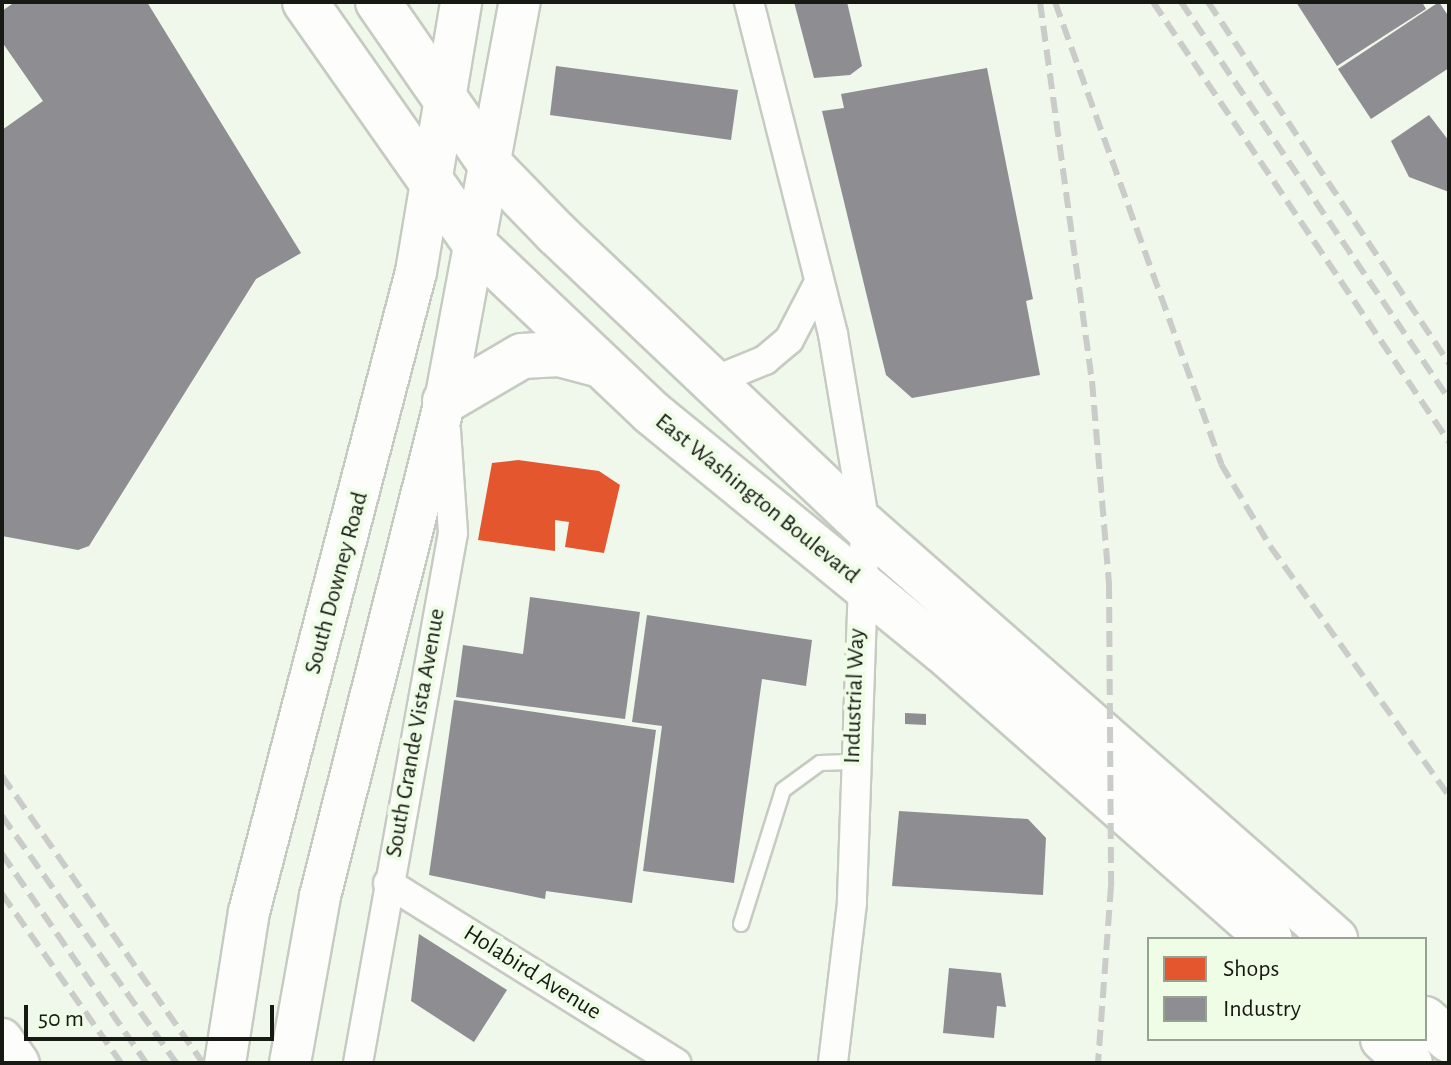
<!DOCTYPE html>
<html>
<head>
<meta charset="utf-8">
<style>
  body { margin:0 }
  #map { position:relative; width:1451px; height:1065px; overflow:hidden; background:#f0f7eb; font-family:"Alegreya Sans",sans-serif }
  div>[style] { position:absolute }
  .shops>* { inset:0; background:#e4572e }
  .industry>* { inset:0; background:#8d8d92 }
  .roads { filter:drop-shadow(2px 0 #c6cbc2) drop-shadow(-2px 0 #c6cbc2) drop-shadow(0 2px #c6cbc2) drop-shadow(0 -2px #c6cbc2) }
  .lane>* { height:14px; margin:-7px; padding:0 7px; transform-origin:7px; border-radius:7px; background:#fdfefc }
  .street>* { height:28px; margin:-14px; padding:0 14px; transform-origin:14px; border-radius:14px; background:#fdfefc }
  .secondary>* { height:40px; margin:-20px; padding:0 20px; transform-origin:20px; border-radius:20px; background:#fdfefc }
  .primary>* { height:44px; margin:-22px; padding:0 22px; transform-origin:22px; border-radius:22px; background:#fdfefc }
  .rail>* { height:6px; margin-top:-3px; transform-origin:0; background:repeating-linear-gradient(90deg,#caccc9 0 16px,transparent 0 24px) }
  span { translate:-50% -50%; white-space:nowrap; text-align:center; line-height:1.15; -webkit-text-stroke:8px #effce6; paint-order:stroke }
  .street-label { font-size:24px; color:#161a13 }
  .frame { position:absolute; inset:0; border:4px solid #161a13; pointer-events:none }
  .legend { position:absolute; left:1147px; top:937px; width:280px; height:104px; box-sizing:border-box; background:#effce6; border:2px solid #98a292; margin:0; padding:10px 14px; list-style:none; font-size:24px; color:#161a13 }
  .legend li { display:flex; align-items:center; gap:16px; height:40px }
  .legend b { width:40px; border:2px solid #98a292 }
  .scale { position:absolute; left:24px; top:1005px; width:250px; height:36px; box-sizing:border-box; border:4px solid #161a13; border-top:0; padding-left:10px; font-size:24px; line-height:28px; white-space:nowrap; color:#161a13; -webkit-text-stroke:6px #effce6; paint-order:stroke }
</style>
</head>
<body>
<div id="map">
  <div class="shops">
    <div style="clip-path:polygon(518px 460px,599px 471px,620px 485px,604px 553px,565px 547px,569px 522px,555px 520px,555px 551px,478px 540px,492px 463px)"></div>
  </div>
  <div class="industry">
    <div style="clip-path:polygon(15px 2px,147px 2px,301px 253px,256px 279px,89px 546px,78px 550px,2px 536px,2px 130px,43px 101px,2px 42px,2px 11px)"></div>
    <div style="clip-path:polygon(794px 2px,847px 2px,862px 66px,850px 75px,814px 78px)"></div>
    <div style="clip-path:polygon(1296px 2px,1422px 2px,1426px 9px,1337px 66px)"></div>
    <div style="clip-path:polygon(1439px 2px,1449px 17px,1449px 68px,1371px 119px,1338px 69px)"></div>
    <div style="clip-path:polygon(556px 66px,738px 90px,731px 140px,550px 115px)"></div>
    <div style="clip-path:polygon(987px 68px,1033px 299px,1026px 301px,1040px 375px,912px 398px,886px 375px,822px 111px,844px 108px,841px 94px)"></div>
    <div style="clip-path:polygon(1429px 115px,1449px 141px,1449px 192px,1409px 177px,1391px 141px)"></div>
    <div style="clip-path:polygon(530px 597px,640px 612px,625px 719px,456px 697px,463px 645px,523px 654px)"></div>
    <div style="clip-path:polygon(647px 615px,812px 640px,806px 686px,762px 679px,734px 883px,643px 871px,662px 726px,632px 722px)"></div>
    <div style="clip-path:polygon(454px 700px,656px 730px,632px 903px,546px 891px,545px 899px,429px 875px)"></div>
    <div style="clip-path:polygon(905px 713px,926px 714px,926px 725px,905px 724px)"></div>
    <div style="clip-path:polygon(899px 811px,1028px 819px,1046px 838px,1043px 895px,892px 886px)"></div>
    <div style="clip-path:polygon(419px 934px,507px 990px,474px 1042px,411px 1001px)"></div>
    <div style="clip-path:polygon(949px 968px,1001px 973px,1006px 1007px,997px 1006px,994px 1038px,943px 1033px)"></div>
  </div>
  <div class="roads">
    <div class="lane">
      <div style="left:741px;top:924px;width:140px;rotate:-72.6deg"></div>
      <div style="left:783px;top:790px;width:46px;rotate:-36.1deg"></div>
      <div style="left:820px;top:763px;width:32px;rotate:-2deg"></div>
    </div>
    <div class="street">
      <div style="left:749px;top:2px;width:342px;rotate:75.8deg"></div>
      <div style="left:833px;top:334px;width:195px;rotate:80.5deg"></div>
      <div style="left:865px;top:526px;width:377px;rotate:92deg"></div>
      <div style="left:852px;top:903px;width:161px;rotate:96.8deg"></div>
      <div style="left:709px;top:383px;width:61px;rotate:-22.3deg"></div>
      <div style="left:765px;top:360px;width:31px;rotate:-40deg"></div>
      <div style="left:789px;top:340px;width:61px;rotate:-62.6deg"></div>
      <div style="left:388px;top:883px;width:340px;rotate:32deg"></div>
      <div style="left:358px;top:1063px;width:538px;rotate:-79.84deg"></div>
      <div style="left:453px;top:533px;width:103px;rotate:-93.9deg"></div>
    </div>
    <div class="secondary">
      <div style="left:2px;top:1039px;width:29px;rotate:55deg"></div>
      <div style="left:225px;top:1063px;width:153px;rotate:-81deg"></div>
      <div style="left:249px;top:912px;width:661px;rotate:-75.38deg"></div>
      <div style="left:416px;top:272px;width:274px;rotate:-80.5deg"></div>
      <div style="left:290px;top:1063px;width:170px;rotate:-79.8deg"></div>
      <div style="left:320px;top:896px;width:511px;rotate:-75.83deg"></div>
      <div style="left:445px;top:401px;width:406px;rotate:-79.4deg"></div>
    </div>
    <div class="primary">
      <div style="left:305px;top:2px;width:299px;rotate:54.9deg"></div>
      <div style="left:477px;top:247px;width:241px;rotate:43.5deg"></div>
      <div style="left:652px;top:413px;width:375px;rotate:39.3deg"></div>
      <div style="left:942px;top:650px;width:437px;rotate:41.4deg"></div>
      <div style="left:378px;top:2px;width:202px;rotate:55.3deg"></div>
      <div style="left:493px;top:168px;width:91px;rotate:45.9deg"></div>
      <div style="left:556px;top:233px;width:426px;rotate:43.5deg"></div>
      <div style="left:865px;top:526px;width:626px;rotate:41.31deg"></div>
      <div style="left:445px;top:401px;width:89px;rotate:-30.3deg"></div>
      <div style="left:522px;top:356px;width:37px;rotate:-3deg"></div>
      <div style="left:559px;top:354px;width:43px;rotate:14.7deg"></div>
      <div style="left:1425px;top:1019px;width:32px;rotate:41deg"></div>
      <div style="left:1383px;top:1039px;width:36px;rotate:42deg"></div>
    </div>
  </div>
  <div class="rail">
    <div style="left:1040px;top:2px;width:383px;rotate:82.2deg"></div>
    <div style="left:1092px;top:381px;width:203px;rotate:85.2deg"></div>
    <div style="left:1109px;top:583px;width:303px;rotate:89.6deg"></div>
    <div style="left:1111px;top:886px;width:177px;rotate:94.2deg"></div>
    <div style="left:1055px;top:2px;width:491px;rotate:70.2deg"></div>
    <div style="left:1221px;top:464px;width:96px;rotate:59.1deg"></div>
    <div style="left:1270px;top:546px;width:307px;rotate:54.4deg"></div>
    <div style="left:1153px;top:2px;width:530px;rotate:56.07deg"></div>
    <div style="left:1181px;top:2px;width:480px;rotate:56deg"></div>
    <div style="left:1208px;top:2px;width:435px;rotate:56.3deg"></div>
    <div style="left:2px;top:776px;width:350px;rotate:55deg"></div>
    <div style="left:2px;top:816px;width:302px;rotate:54.8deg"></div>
    <div style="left:2px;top:854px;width:254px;rotate:55.4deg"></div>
    <div style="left:2px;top:894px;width:207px;rotate:54.8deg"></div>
  </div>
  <div class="street-label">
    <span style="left:757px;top:499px;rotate:39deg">East Washington Boulevard</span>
    <span style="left:337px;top:583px;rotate:-75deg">South Downey Road</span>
    <span style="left:855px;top:696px;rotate:-88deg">Industrial Way</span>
    <span style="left:416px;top:733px;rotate:-80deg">South Grande Vista Avenue</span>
    <span style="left:532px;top:973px;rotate:32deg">Holabird Avenue</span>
  </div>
  <div class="frame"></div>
  <ul class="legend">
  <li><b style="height:22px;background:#e4572e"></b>Shops</li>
  <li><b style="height:22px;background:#8d8d92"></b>Industry</li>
  </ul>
  <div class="scale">50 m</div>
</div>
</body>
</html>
